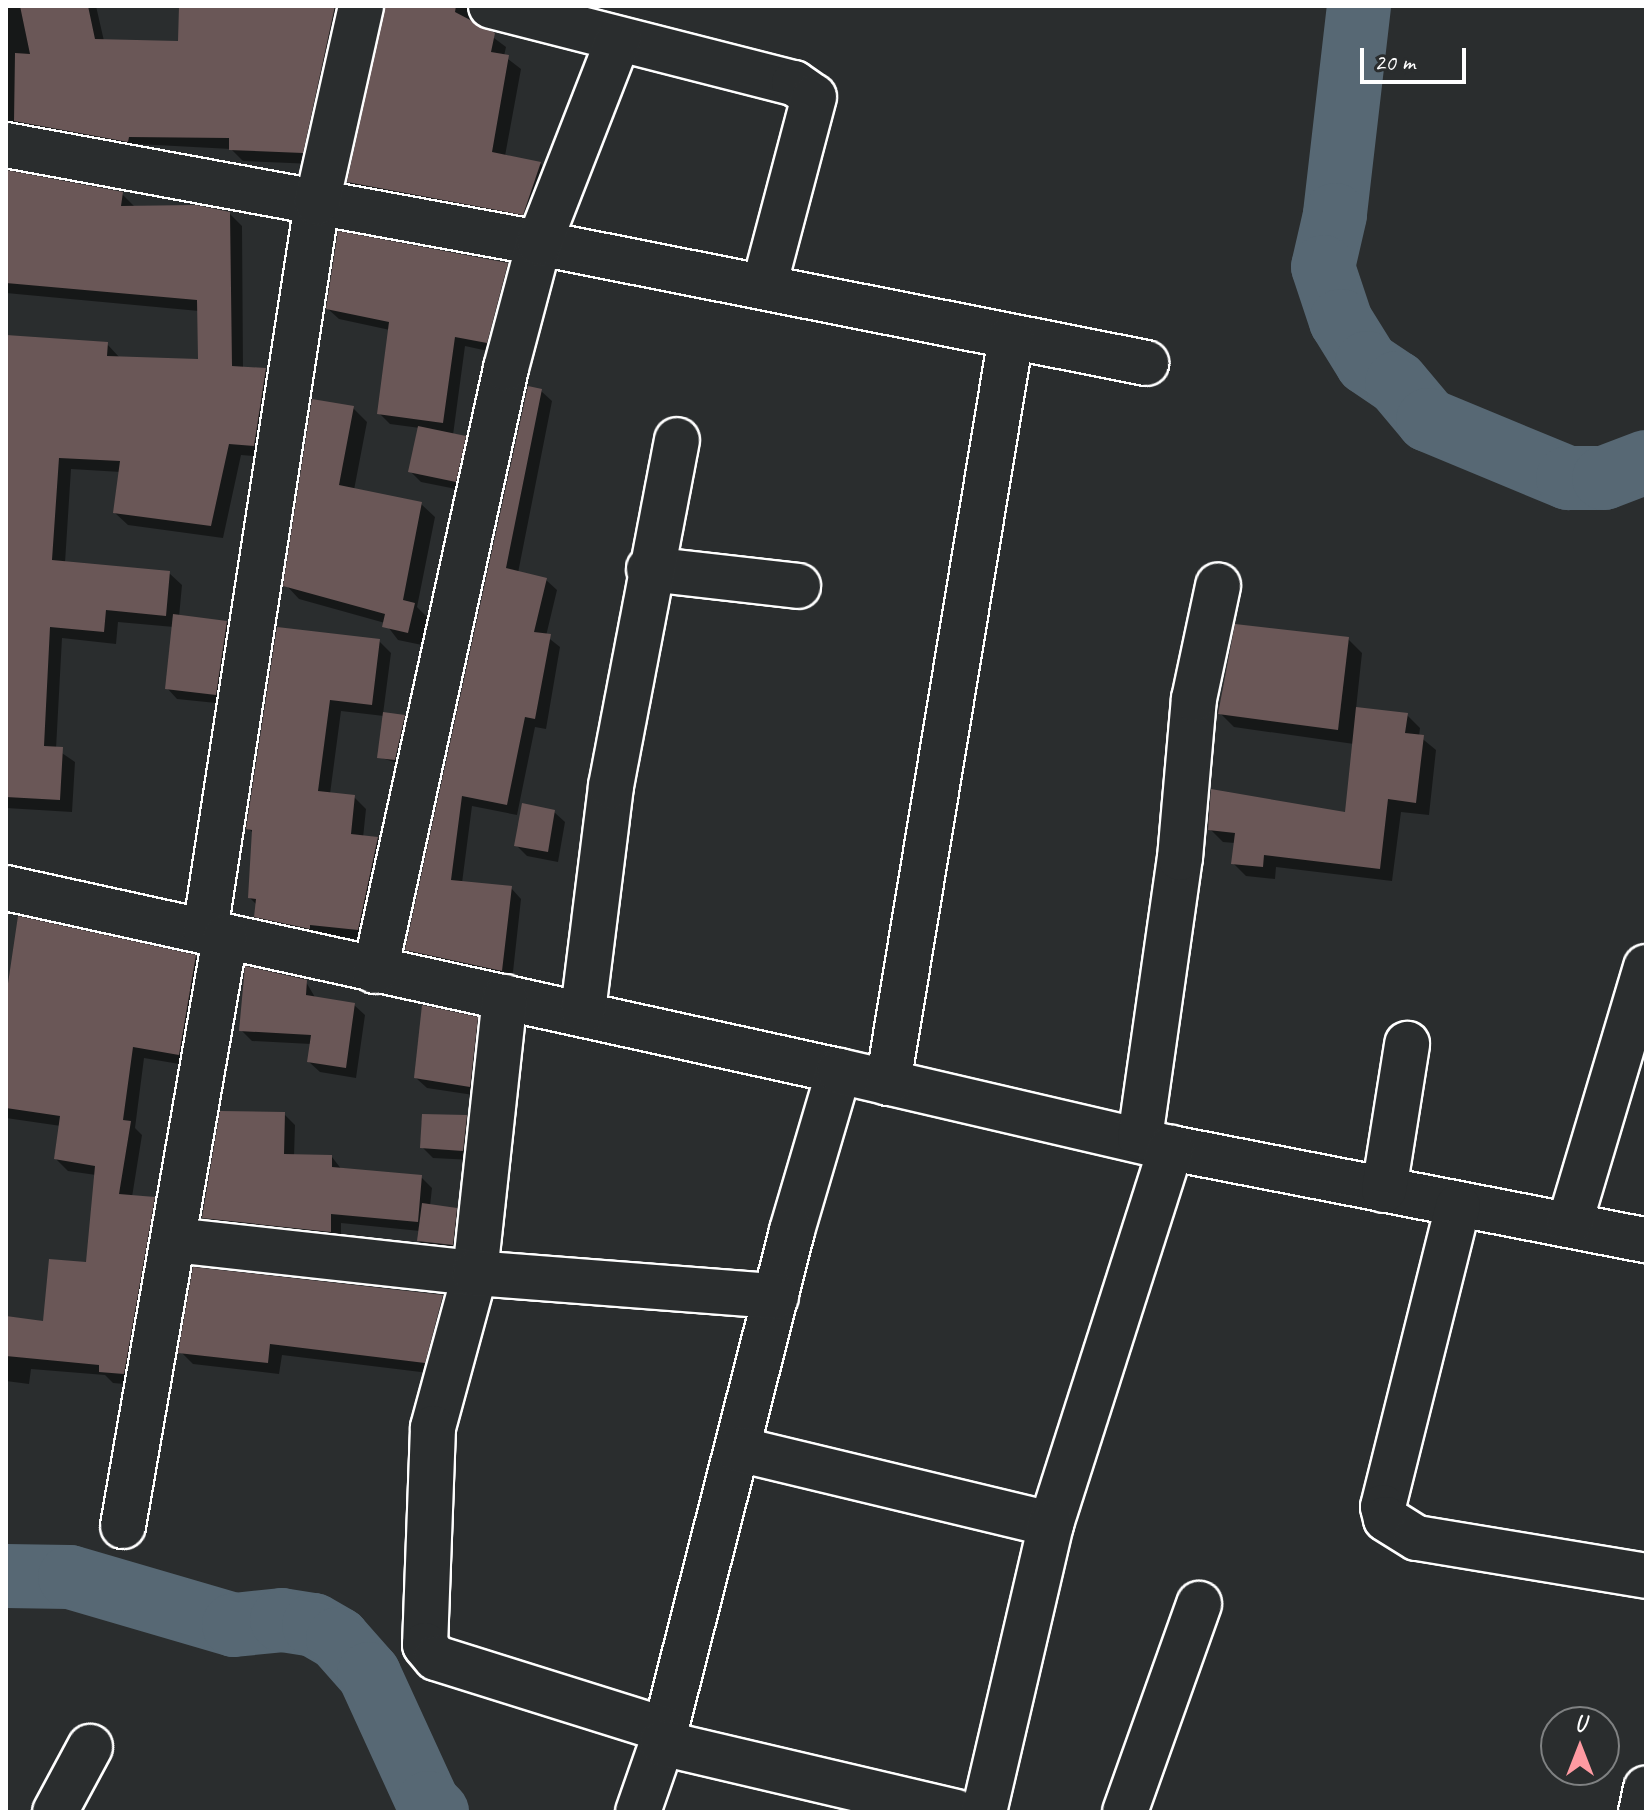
<!DOCTYPE html>
<html>
<head>
<meta charset="utf-8">
<style>
  body { margin:0 }
  #map { position:relative; width:1652px; height:1818px; overflow:hidden; background:#2a2d2e; font-family:Caveat,sans-serif }
  div>[style] { position:absolute }
  .shadow>* { inset:0; background:#0007 }
  .river>* { height:64px; margin:-32px; padding:0 32px; transform-origin:32px; border-radius:32px; background:#576874 }
  .building>* { inset:0; background:#6a5757 }
  .roads { filter:drop-shadow(2px 0 #fff) drop-shadow(-2px 0 #fff) drop-shadow(0 2px #fff) drop-shadow(0 -2px #fff) }
  .minor>* { height:44px; margin:-22px; padding:0 22px; transform-origin:22px; border-radius:22px; background:#2a2d2e }
  span { translate:-50% -50%; white-space:nowrap; text-align:center; line-height:1.15; -webkit-text-stroke:7px #2a2d2e; paint-order:stroke }
  .frame { position:absolute; inset:0; border:8px solid #fff; pointer-events:none }
  .north { position:absolute; left:1540px; top:1706px; width:80px; height:80px; box-sizing:border-box; background:#2a2d2e; border:2px solid #7f8182; border-radius:50%; rotate:0deg; font-size:22px; font-weight:700; line-height:32px; text-align:center; color:#fff }
  .north::after { content:''; display:block; margin:auto; width:28px; height:36px; background:#ff9aa2; clip-path:polygon(50% 0,100% 100%,50% 72%,0 100%) }
  .scale { position:absolute; left:1360px; top:48px; width:106px; height:36px; box-sizing:border-box; border:4px solid #fff; border-top:0; padding-left:10px; font-size:24px; line-height:28px; white-space:nowrap; color:#fff; -webkit-text-stroke:6px #2a2d2e; paint-order:stroke }
</style>
</head>
<body>
<div id="map">
  <div class="shadow">
    <div style="clip-path:polygon(6px 6px,96px 6px,104px 41px,180px 43px,181px 6px,352px 6px,314px 164px,243px 161px,231px 149px,6px 137px)"></div>
    <div style="clip-path:polygon(386px 6px,484px 6px,478px 26px,506px 47px,504px 56px,521px 69px,505px 156px,540px 163px,552px 176px,535px 226px,362px 194px,349px 182px)"></div>
    <div style="clip-path:polygon(6px 172px,122px 194px,134px 206px,230px 214px,242px 226px,243px 369px,265px 370px,278px 383px,266px 457px,241px 455px,223px 538px,128px 525px,115px 513px,121px 472px,71px 469px,65px 563px,169px 573px,182px 585px,179px 617px,227px 622px,237px 633px,226px 704px,177px 699px,167px 688px,174px 627px,118px 622px,116px 644px,62px 638px,56px 749px,75px 762px,72px 812px,6px 808px,6px 337px,107px 344px,120px 358px,200px 362px,199px 311px,6px 293px)"></div>
    <div style="clip-path:polygon(507px 265px,518px 275px,497px 353px,465px 346px,453px 435px,475px 448px,466px 491px,421px 482px,410px 471px,420px 428px,390px 424px,379px 413px,390px 330px,339px 319px,328px 309px)"></div>
    <div style="clip-path:polygon(541px 391px,552px 401px,518px 573px,546px 580px,557px 590px,546px 636px,560px 647px,546px 729px,535px 727px,517px 815px,472px 806px,462px 883px,511px 888px,521px 899px,512px 981px,418px 960px,407px 949px)"></div>
    <div style="clip-path:polygon(353px 408px,367px 422px,354px 490px,421px 504px,435px 517px,417px 607px,428px 618px,422px 645px,398px 640px,385px 623px,299px 599px,286px 585px)"></div>
    <div style="clip-path:polygon(279px 629px,379px 641px,391px 653px,383px 714px,409px 721px,400px 764px,379px 757px,384px 716px,341px 711px,330px 794px,354px 797px,366px 809px,363px 838px,378px 839px,389px 851px,370px 941px,268px 928px,256px 916px,257px 905px,250px 898px,254px 834px,248px 828px)"></div>
    <div style="clip-path:polygon(1348px 639px,1362px 653px,1356px 709px,1407px 715px,1420px 728px,1419px 736px,1436px 750px,1429px 815px,1401px 812px,1392px 881px,1276px 867px,1275px 879px,1246px 876px,1233px 863px,1235px 843px,1223px 842px,1210px 829px,1346px 814px,1354px 744px,1234px 727px,1220px 713px)"></div>
    <div style="clip-path:polygon(554px 812px,565px 822px,558px 862px,527px 856px,516px 845px)"></div>
    <div style="clip-path:polygon(195px 957px,207px 969px,191px 1066px,144px 1058px,135px 1128px,142px 1135px,132px 1197px,154px 1199px,166px 1211px,136px 1385px,113px 1383px,105px 1375px,31px 1369px,29px 1384px,6px 1381px,6px 1318px,45px 1323px,87px 1264px,96px 1175px,68px 1171px,56px 1159px,61px 1126px,6px 1118px,6px 1010px)"></div>
    <div style="clip-path:polygon(306px 982px,316px 999px,354px 1005px,365px 1015px,356px 1078px,320px 1072px,309px 1062px,311px 1044px,252px 1041px,241px 1030px)"></div>
    <div style="clip-path:polygon(477px 1019px,487px 1030px,480px 1096px,427px 1088px,416px 1078px)"></div>
    <div style="clip-path:polygon(284px 1114px,295px 1125px,294px 1156px,332px 1157px,342px 1170px,421px 1177px,432px 1188px,430px 1206px,456px 1210px,467px 1220px,463px 1255px,430px 1251px,419px 1241px,420px 1231px,341px 1223px,341px 1242px,215px 1228px,204px 1217px)"></div>
    <div style="clip-path:polygon(466px 1117px,477px 1127px,473px 1160px,433px 1158px,422px 1147px)"></div>
    <div style="clip-path:polygon(442px 1297px,454px 1309px,437px 1374px,282px 1355px,279px 1374px,193px 1364px,181px 1352px)"></div>
  </div>
  <div class="river">
    <div style="left:1359px;top:6px;width:210px;rotate:96.6deg"></div>
    <div style="left:1335px;top:215px;width:53px;rotate:103deg"></div>
    <div style="left:1323px;top:267px;width:57px;rotate:71.6deg"></div>
    <div style="left:1341px;top:321px;width:49px;rotate:58.2deg"></div>
    <div style="left:1367px;top:363px;width:36px;rotate:34deg"></div>
    <div style="left:1397px;top:383px;width:48px;rotate:50deg"></div>
    <div style="left:1428px;top:420px;width:152px;rotate:22.5deg"></div>
    <div style="left:1568px;top:478px;width:36px"></div>
    <div style="left:1604px;top:478px;width:45px;rotate:-20.9deg"></div>
    <div style="left:6px;top:1576px;width:64px;rotate:0.9deg"></div>
    <div style="left:70px;top:1577px;width:171px;rotate:16.3deg"></div>
    <div style="left:234px;top:1625px;width:48px;rotate:-5.9deg"></div>
    <div style="left:282px;top:1620px;width:32px;rotate:9deg"></div>
    <div style="left:314px;top:1625px;width:28px;rotate:30deg"></div>
    <div style="left:338px;top:1639px;width:47px;rotate:48.5deg"></div>
    <div style="left:369px;top:1674px;width:142px;rotate:65.4deg"></div>
    <div style="left:428px;top:1803px;width:13px;rotate:45deg"></div>
  </div>
  <div class="building">
    <div style="clip-path:polygon(20px 6px,88px 6px,95px 39px,178px 41px,179px 6px,335px 6px,303px 153px,229px 150px,229px 138px,129px 137px,128px 142px,14px 121px,15px 53px,30px 54px)"></div>
    <div style="clip-path:polygon(385px 6px,456px 6px,455px 12px,495px 33px,491px 52px,509px 55px,492px 152px,541px 162px,523px 215px,347px 182px)"></div>
    <div style="clip-path:polygon(6px 170px,123px 192px,121px 206px,196px 205px,230px 212px,232px 366px,266px 368px,254px 446px,229px 444px,211px 526px,113px 513px,120px 461px,59px 458px,52px 560px,170px 571px,166px 616px,106px 610px,104px 632px,50px 627px,44px 746px,63px 747px,60px 800px,6px 797px,6px 335px,108px 342px,107px 356px,198px 359px,197px 300px,6px 283px)"></div>
    <div style="clip-path:polygon(338px 231px,508px 263px,487px 343px,455px 337px,443px 423px,377px 414px,389px 322px,326px 309px)"></div>
    <div style="clip-path:polygon(528px 386px,542px 389px,506px 568px,547px 578px,534px 632px,551px 634px,535px 719px,525px 717px,507px 805px,462px 796px,451px 880px,512px 886px,502px 971px,405px 950px)"></div>
    <div style="clip-path:polygon(312px 399px,354px 406px,339px 485px,422px 502px,403px 600px,415px 603px,408px 633px,382px 627px,385px 614px,283px 586px)"></div>
    <div style="clip-path:polygon(418px 426px,466px 436px,456px 482px,408px 472px)"></div>
    <div style="clip-path:polygon(173px 614px,227px 621px,216px 695px,165px 689px)"></div>
    <div style="clip-path:polygon(1235px 624px,1349px 637px,1338px 730px,1218px 714px)"></div>
    <div style="clip-path:polygon(277px 627px,380px 639px,372px 705px,330px 700px,318px 791px,355px 795px,351px 834px,378px 837px,358px 930px,310px 925px,310px 929px,254px 917px,256px 899px,248px 898px,252px 830px,246px 829px)"></div>
    <div style="clip-path:polygon(1356px 707px,1408px 713px,1405px 733px,1424px 735px,1416px 803px,1388px 799px,1380px 869px,1264px 855px,1263px 867px,1231px 864px,1235px 833px,1208px 830px,1211px 789px,1345px 812px)"></div>
    <div style="clip-path:polygon(383px 712px,405px 715px,395px 760px,377px 758px)"></div>
    <div style="clip-path:polygon(522px 803px,555px 810px,548px 852px,514px 846px)"></div>
    <div style="clip-path:polygon(18px 916px,196px 955px,179px 1055px,133px 1047px,123px 1120px,131px 1121px,119px 1194px,155px 1197px,124px 1374px,99px 1372px,99px 1365px,6px 1356px,6px 1316px,43px 1321px,49px 1259px,86px 1262px,95px 1166px,54px 1159px,60px 1116px,6px 1108px,6px 997px)"></div>
    <div style="clip-path:polygon(245px 966px,307px 980px,306px 995px,355px 1003px,346px 1068px,307px 1062px,311px 1035px,239px 1031px)"></div>
    <div style="clip-path:polygon(422px 1005px,478px 1017px,470px 1087px,414px 1078px)"></div>
    <div style="clip-path:polygon(220px 1111px,285px 1112px,284px 1154px,332px 1155px,332px 1167px,422px 1175px,418px 1222px,331px 1214px,331px 1232px,202px 1218px)"></div>
    <div style="clip-path:polygon(422px 1114px,467px 1115px,463px 1151px,420px 1148px)"></div>
    <div style="clip-path:polygon(422px 1203px,457px 1208px,453px 1245px,417px 1241px)"></div>
    <div style="clip-path:polygon(193px 1267px,443px 1295px,425px 1363px,270px 1344px,268px 1363px,178px 1353px)"></div>
  </div>
  <div class="roads">
    <div class="minor">
      <div style="left:491px;top:6px;width:313px;rotate:14.3deg"></div>
      <div style="left:794px;top:83px;width:24px;rotate:35deg"></div>
      <div style="left:814px;top:97px;width:196px;rotate:104.8deg"></div>
      <div style="left:6px;top:145px;width:542px;rotate:10.42deg"></div>
      <div style="left:539px;top:243px;width:619px;rotate:11.18deg"></div>
      <div style="left:649px;top:569px;width:150px;rotate:6.5deg"></div>
      <div style="left:6px;top:888px;width:853px;rotate:12.39deg"></div>
      <div style="left:839px;top:1071px;width:167px;rotate:106.4deg"></div>
      <div style="left:792px;top:1231px;width:528px;rotate:104.25deg"></div>
      <div style="left:662px;top:1743px;width:73px;rotate:109.2deg"></div>
      <div style="left:205px;top:931px;width:737px;rotate:-81.25deg"></div>
      <div style="left:317px;top:203px;width:202px;rotate:-77.4deg"></div>
      <div style="left:375px;top:971px;width:617px;rotate:-77.74deg"></div>
      <div style="left:506px;top:368px;width:129px;rotate:-75.2deg"></div>
      <div style="left:539px;top:243px;width:218px;rotate:-68.7deg"></div>
      <div style="left:505px;top:997px;width:278px;rotate:96.2deg"></div>
      <div style="left:475px;top:1273px;width:161px;rotate:105.2deg"></div>
      <div style="left:433px;top:1428px;width:217px;rotate:92.1deg"></div>
      <div style="left:425px;top:1645px;width:17px;rotate:50deg"></div>
      <div style="left:436px;top:1658px;width:238px;rotate:17.4deg"></div>
      <div style="left:583px;top:1011px;width:227px;rotate:-82.9deg"></div>
      <div style="left:611px;top:786px;width:352px;rotate:-79.2deg"></div>
      <div style="left:839px;top:1071px;width:341px;rotate:13.1deg"></div>
      <div style="left:1171px;top:1148px;width:484px;rotate:11deg"></div>
      <div style="left:888px;top:1083px;width:756px;rotate:-80.64deg"></div>
      <div style="left:1140px;top:1138px;width:283px;rotate:-81.9deg"></div>
      <div style="left:1180px;top:858px;width:160px;rotate:-85deg"></div>
      <div style="left:1194px;top:699px;width:116px;rotate:-78deg"></div>
      <div style="left:1384px;top:1190px;width:148px;rotate:-81deg"></div>
      <div style="left:1458px;top:1206px;width:310px;rotate:104deg"></div>
      <div style="left:1383px;top:1507px;width:12px;rotate:76deg"></div>
      <div style="left:1386px;top:1519px;width:36px;rotate:32deg"></div>
      <div style="left:1417px;top:1538px;width:232px;rotate:9.4deg"></div>
      <div style="left:1570px;top:1222px;width:266px;rotate:-73.4deg"></div>
      <div style="left:174px;top:1240px;width:303px;rotate:6.3deg"></div>
      <div style="left:475px;top:1273px;width:302px;rotate:4.4deg"></div>
      <div style="left:738px;top:1449px;width:322px;rotate:13.5deg"></div>
      <div style="left:1051px;top:1524px;width:395px;rotate:-72.3deg"></div>
      <div style="left:123px;top:1526px;width:597px;rotate:-80.16deg"></div>
      <div style="left:662px;top:1743px;width:302px;rotate:13.2deg"></div>
      <div style="left:55px;top:1812px;width:74px;rotate:-61.7deg"></div>
      <div style="left:984px;top:1812px;width:296px;rotate:-76.9deg"></div>
      <div style="left:1125px;top:1812px;width:221px;rotate:-70.4deg"></div>
      <div style="left:1641px;top:1812px;width:24px;rotate:-78deg"></div>
    </div>
  </div>
  <div class="frame"></div>
  <div class="north">U</div>
  <div class="scale">20 m</div>
</div>
</body>
</html>
